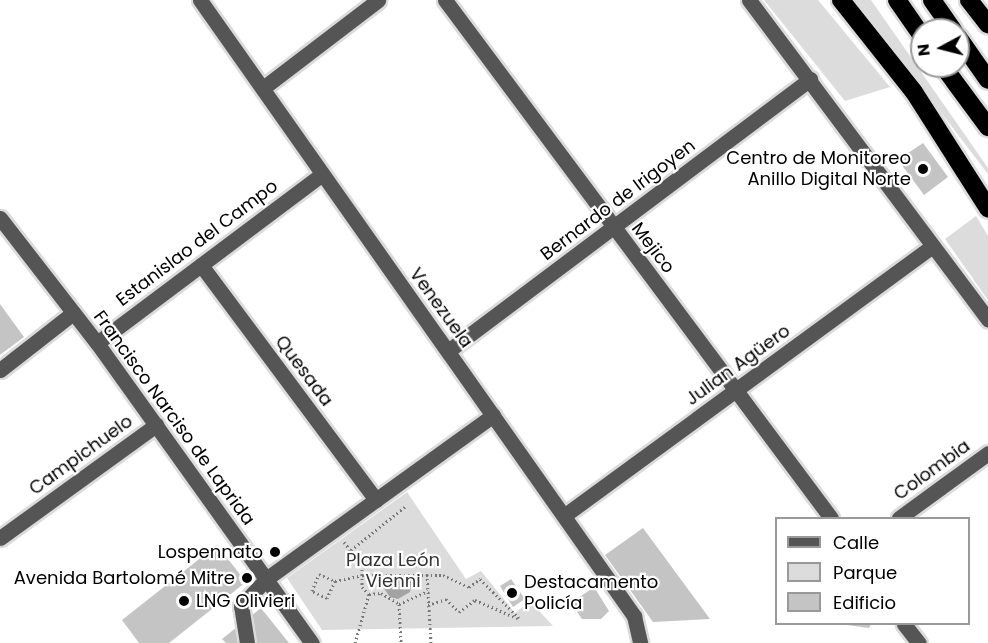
<!DOCTYPE html>
<html>
<head>
<meta charset="utf-8">
<style>
  body { margin:0 }
  #map { position:relative; width:988px; height:643px; overflow:hidden; background:#fff; font-family:Poppins,sans-serif }
  div>[style] { position:absolute }
  .green>* { inset:0; background:#dcdcdc }
  .water>* { inset:0; background:#a3a3a3 }
  .building>* { inset:0; background:#c4c4c4 }
  .path>* { height:3px; margin-top:-1.5px; transform-origin:0; background:repeating-linear-gradient(90deg,#777 0 1.5px,transparent 0 4.5px) }
  .roads { filter:drop-shadow(2px 0 #dbdbdb) drop-shadow(-2px 0 #dbdbdb) drop-shadow(0 2px #dbdbdb) drop-shadow(0 -2px #dbdbdb) }
  .minor>* { height:15px; margin:-7.5px; padding:0 7.5px; transform-origin:7.5px; border-radius:7.5px; background:#555 }
  .highway>* { height:18px; margin:-9px; padding:0 9px; transform-origin:9px; border-radius:9px; background:#000 }
  .dots>* { width:16px; height:16px; translate:-50% -50%; box-sizing:border-box; border:3px solid #fff; border-radius:50% }
  span { translate:-50% -50%; white-space:nowrap; text-align:center; line-height:1.15; -webkit-text-stroke:4.5px #fff; paint-order:stroke }
  .poi-label { font-size:18px; color:#000 }
  .right { translate:-100% -50%; text-align:right }
  .left { translate:0 -50%; text-align:left }
  .street-label { font-size:18px; color:#000 }
  .park-label { font-size:18px; color:#333 }
  .legend { position:absolute; left:775px; top:517px; width:195px; height:108px; box-sizing:border-box; background:#fff; border:2px solid #999; margin:0; padding:8px 10px; list-style:none; font-size:18px; color:#000 }
  .legend li { display:flex; align-items:center; gap:12px; height:30px }
  .legend b { width:30px; border:2px solid #999 }
  .north { position:absolute; left:910px; top:18px; width:60px; height:60px; box-sizing:border-box; background:#fff; border:2px solid #999; border-radius:50%; rotate:263deg; font-size:16px; font-weight:700; line-height:24px; text-align:center; color:#000 }
  .north::after { content:''; display:block; margin:auto; width:21px; height:27px; background:#000; clip-path:polygon(50% 0,100% 100%,50% 72%,0 100%) }
</style>
</head>
<body>
<div id="map">
  <div class="green">
    <div style="clip-path:polygon(764px 0,818px 0,890px 87px,845px 101px)"></div>
    <div style="clip-path:polygon(855px 0,871px 0,988px 168px,988px 174px)"></div>
    <div style="clip-path:polygon(976px 216px,988px 236px,988px 300px,945px 239px)"></div>
    <div style="clip-path:polygon(407px 492px,466px 579px,481px 571px,515px 613px,530px 601px,553px 626px,322px 630px,287px 578px)"></div>
  </div>
  <div class="water">
    <div style="clip-path:polygon(412px 578px,410px 592px,398px 599px,390px 597px,383px 587px,382px 579px)"></div>
  </div>
  <div class="building">
    <div style="clip-path:polygon(923px 143px,948px 177px,924px 195px,898px 160px)"></div>
    <div style="clip-path:polygon(0 304px,24px 337px,0 355px)"></div>
    <div style="clip-path:polygon(643px 528px,710px 619px,653px 622px,605px 555px)"></div>
    <div style="clip-path:polygon(217px 545px,246px 582px,169px 643px,139px 643px,122px 620px)"></div>
    <div style="clip-path:polygon(511px 579px,525px 599px,513px 607px,500px 586px)"></div>
    <div style="clip-path:polygon(594px 587px,609px 611px,601px 619px,582px 619px,571px 603px)"></div>
    <div style="clip-path:polygon(261px 608px,289px 643px,226px 643px,222px 639px)"></div>
    <div style="clip-path:polygon(840px 624px,871px 624px,869px 628px)"></div>
  </div>
  <div class="path">
    <div style="left:344px;top:542px;width:29px;rotate:52deg"></div>
    <div style="left:362px;top:565px;width:22px;rotate:90deg"></div>
    <div style="left:362px;top:587px;width:10px;rotate:45deg"></div>
    <div style="left:369px;top:594px;width:51px;rotate:105.9deg"></div>
    <div style="left:351px;top:550px;width:70px;rotate:-38.7deg"></div>
    <div style="left:427px;top:574px;width:69px;rotate:86.7deg"></div>
    <div style="left:335px;top:581px;width:19px;rotate:115deg"></div>
    <div style="left:327px;top:598px;width:17px;rotate:-155deg"></div>
    <div style="left:312px;top:591px;width:18px;rotate:-68deg"></div>
    <div style="left:319px;top:574px;width:17px;rotate:24deg"></div>
    <div style="left:335px;top:581px;width:29px;rotate:-12deg"></div>
    <div style="left:363px;top:575px;width:80px"></div>
    <div style="left:443px;top:575px;width:29px;rotate:25deg"></div>
    <div style="left:469px;top:587px;width:14px;rotate:-36deg"></div>
    <div style="left:480px;top:579px;width:55px;rotate:45deg"></div>
    <div style="left:369px;top:594px;width:12px;rotate:-5deg"></div>
    <div style="left:381px;top:593px;width:21px;rotate:31deg"></div>
    <div style="left:399px;top:604px;width:32px;rotate:-24deg"></div>
    <div style="left:399px;top:604px;width:39px;rotate:87deg"></div>
    <div style="left:428px;top:605px;width:19px;rotate:-18deg"></div>
    <div style="left:446px;top:599px;width:18px;rotate:45deg"></div>
    <div style="left:459px;top:612px;width:20px;rotate:-37deg"></div>
    <div style="left:475px;top:600px;width:46px;rotate:23.2deg"></div>
  </div>
  <div class="roads">
    <div class="minor">
      <div style="left:200px;top:0;width:754px;rotate:54.83deg"></div>
      <div style="left:634px;top:616px;width:28px;rotate:77deg"></div>
      <div style="left:445px;top:0;width:646px;rotate:53.31deg"></div>
      <div style="left:749px;top:0;width:399px;rotate:53.2deg"></div>
      <div style="left:263px;top:88px;width:145px;rotate:-37.4deg"></div>
      <div style="left:0;top:218px;width:158px;rotate:52.2deg"></div>
      <div style="left:97px;top:343px;width:369px;rotate:54.4deg"></div>
      <div style="left:201px;top:265px;width:293px;rotate:53.3deg"></div>
      <div style="left:97px;top:343px;width:280px;rotate:-36.9deg"></div>
      <div style="left:448px;top:351px;width:453px;rotate:-36.9deg"></div>
      <div style="left:0;top:370px;width:93px;rotate:-38deg"></div>
      <div style="left:565px;top:515px;width:455px;rotate:-36.2deg"></div>
      <div style="left:899px;top:518px;width:110px;rotate:-36.1deg"></div>
      <div style="left:0;top:538px;width:193px;rotate:-35.9deg"></div>
      <div style="left:904px;top:624px;width:24px;rotate:52deg"></div>
      <div style="left:247px;top:643px;width:37px;rotate:-99deg"></div>
      <div style="left:241px;top:606px;width:37px;rotate:-47deg"></div>
      <div style="left:266px;top:579px;width:280px;rotate:-35.8deg"></div>
    </div>
    <div class="highway">
      <div style="left:841px;top:0;width:117px;rotate:51.6deg"></div>
      <div style="left:914px;top:92px;width:138px;rotate:57.5deg"></div>
      <div style="left:897px;top:0;width:44px;rotate:55.2deg"></div>
      <div style="left:932px;top:0;width:37px;rotate:55deg"></div>
      <div style="left:969px;top:0;width:31px;rotate:52deg"></div>
      <div style="left:958px;top:37px;width:52px;rotate:55.1deg"></div>
      <div style="left:943px;top:66px;width:76px;rotate:53.6deg"></div>
    </div>
  </div>
  <div class="dots">
    <div style="left:923px;top:169px;background:#000"></div>
    <div style="left:275px;top:552px;background:#000"></div>
    <div style="left:247px;top:578px;background:#000"></div>
    <div style="left:512px;top:593px;background:#000"></div>
    <div style="left:184px;top:601px;background:#000"></div>
  </div>
  <div class="poi-label">
    <span class="right" style="left:911px;top:169px">Centro de Monitoreo<br>Anillo Digital Norte</span>
    <span class="right" style="left:263px;top:552px">Lospennato</span>
    <span class="right" style="left:235px;top:578px">Avenida Bartolomé Mitre</span>
    <span class="left" style="left:524px;top:593px">Destacamento<br>Policía</span>
    <span class="left" style="left:196px;top:601px">LNG Olivieri</span>
  </div>
  <div class="street-label">
    <span style="left:618px;top:200px;rotate:-37deg">Bernardo de Irigoyen</span>
    <span style="left:197px;top:243px;rotate:-37deg">Estanislao del Campo</span>
    <span style="left:653px;top:248px;rotate:53deg">Mejico</span>
    <span style="left:441px;top:308px;rotate:54deg">Venezuela</span>
    <span style="left:738px;top:365px;rotate:-36deg">Julian Agüero</span>
    <span style="left:304px;top:371px;rotate:53deg">Quesada</span>
    <span style="left:174px;top:418px;rotate:54deg">Francisco Narciso de Laprida</span>
    <span style="left:81px;top:455px;rotate:-36deg">Campichuelo</span>
    <span style="left:932px;top:470px;rotate:-36deg">Colombia</span>
  </div>
  <div class="park-label">
    <span style="left:393px;top:571px">Plaza León<br>Vienni</span>
  </div>
  <ul class="legend">
  <li><b style="height:8px;background:#555"></b>Calle</li>
  <li><b style="height:16px;background:#dcdcdc"></b>Parque</li>
  <li><b style="height:16px;background:#c4c4c4"></b>Edificio</li>
  </ul>
  <div class="north">N</div>
</div>
</body>
</html>
